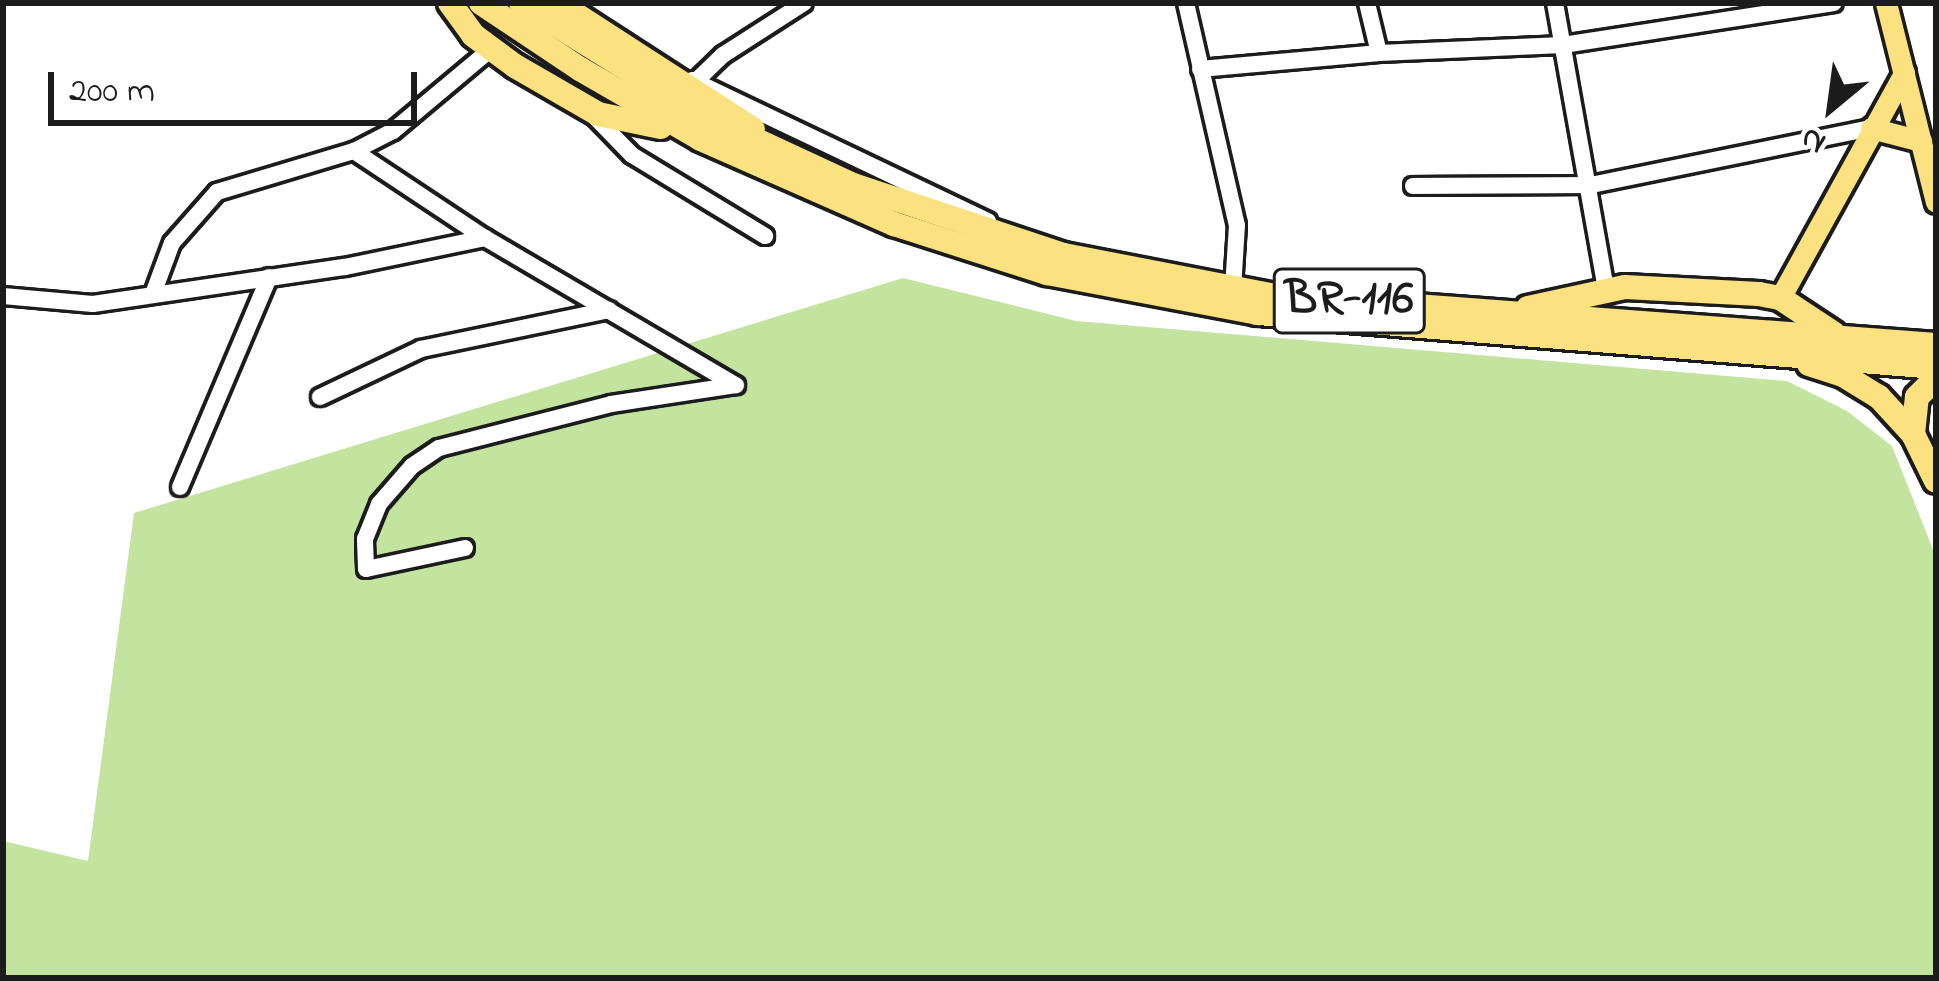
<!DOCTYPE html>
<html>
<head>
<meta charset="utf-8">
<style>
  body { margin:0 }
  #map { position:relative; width:1939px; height:981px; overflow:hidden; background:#fff; font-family:"Indie Flower",sans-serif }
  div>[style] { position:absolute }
  .green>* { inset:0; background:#c3e49e }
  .roads { filter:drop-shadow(3px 0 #1c1c1c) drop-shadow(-3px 0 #1c1c1c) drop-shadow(0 3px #1c1c1c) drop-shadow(0 -3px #1c1c1c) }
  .minor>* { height:16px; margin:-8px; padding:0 8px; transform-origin:8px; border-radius:8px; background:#fff }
  .major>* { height:21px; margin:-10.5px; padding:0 10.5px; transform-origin:10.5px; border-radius:10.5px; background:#fbe180 }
  .highway>* { height:24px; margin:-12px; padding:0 12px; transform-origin:12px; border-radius:12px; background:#fbe180 }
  span { translate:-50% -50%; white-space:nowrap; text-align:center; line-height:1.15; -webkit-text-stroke:9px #fff; paint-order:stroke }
  .shield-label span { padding:3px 9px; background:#fff; border:3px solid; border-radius:9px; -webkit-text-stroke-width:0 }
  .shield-label { font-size:48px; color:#1c1c1c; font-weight:700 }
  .frame { position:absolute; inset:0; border:6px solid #1c1c1c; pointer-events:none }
  .north { position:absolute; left:1771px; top:48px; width:120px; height:120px; -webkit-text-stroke:9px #fff; paint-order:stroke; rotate:209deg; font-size:33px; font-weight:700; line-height:48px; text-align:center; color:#1c1c1c }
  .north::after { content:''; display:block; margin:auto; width:42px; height:54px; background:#1c1c1c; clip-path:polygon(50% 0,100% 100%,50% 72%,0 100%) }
  .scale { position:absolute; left:48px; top:72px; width:369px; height:54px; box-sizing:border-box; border:6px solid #1c1c1c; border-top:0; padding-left:15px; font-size:36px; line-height:42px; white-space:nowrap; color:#1c1c1c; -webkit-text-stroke:9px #fff; paint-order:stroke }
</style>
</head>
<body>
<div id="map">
  <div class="green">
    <div style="clip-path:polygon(903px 278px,1076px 321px,1787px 381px,1847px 411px,1892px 446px,1936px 557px,1936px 978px,3px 978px,3px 841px,88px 861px,134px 513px)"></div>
  </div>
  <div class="roads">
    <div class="minor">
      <div style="left:1186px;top:3px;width:228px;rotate:77.1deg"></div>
      <div style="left:1237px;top:225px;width:64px;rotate:93.6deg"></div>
      <div style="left:1367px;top:3px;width:51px;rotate:76.5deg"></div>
      <div style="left:1555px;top:3px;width:291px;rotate:79.9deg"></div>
      <div style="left:1200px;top:69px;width:180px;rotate:-5.1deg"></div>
      <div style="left:1379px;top:53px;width:184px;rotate:-2.5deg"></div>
      <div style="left:1563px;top:45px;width:274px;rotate:-8.8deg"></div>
      <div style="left:692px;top:80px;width:328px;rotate:25.5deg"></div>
      <div style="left:696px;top:81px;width:37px;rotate:-44deg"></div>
      <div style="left:723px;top:55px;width:96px;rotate:-32.7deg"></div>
      <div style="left:592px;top:114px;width:57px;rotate:45.7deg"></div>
      <div style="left:632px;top:155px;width:156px;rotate:31.3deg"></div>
      <div style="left:354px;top:151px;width:157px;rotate:33.6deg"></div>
      <div style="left:485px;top:238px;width:291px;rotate:30.4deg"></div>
      <div style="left:1413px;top:186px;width:178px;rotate:-0.3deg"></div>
      <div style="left:1591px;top:185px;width:286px;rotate:-11.5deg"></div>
      <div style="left:153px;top:294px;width:54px;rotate:-69.6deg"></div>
      <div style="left:172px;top:243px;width:68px;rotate:-48.6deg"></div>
      <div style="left:217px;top:192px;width:143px;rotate:-16.7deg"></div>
      <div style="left:354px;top:151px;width:44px;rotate:-27.1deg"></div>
      <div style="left:393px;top:131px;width:128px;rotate:-39.9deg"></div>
      <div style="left:3px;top:296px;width:90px;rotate:5.1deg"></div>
      <div style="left:93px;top:304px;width:255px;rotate:-8.4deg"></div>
      <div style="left:345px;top:267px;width:143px;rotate:-11.7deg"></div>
      <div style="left:320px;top:397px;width:112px;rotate:-25.4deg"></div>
      <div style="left:421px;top:349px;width:192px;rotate:-11.7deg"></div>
      <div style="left:180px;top:487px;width:228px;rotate:-67deg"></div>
      <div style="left:465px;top:548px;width:101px;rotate:168deg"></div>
      <div style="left:366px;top:569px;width:30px;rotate:-92deg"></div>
      <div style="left:365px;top:539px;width:38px;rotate:-68deg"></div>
      <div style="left:379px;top:504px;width:50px;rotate:-49deg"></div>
      <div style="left:412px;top:466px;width:32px;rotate:-34deg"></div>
      <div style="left:439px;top:448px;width:178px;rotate:-14.3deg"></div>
      <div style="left:611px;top:404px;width:126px;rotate:-8.6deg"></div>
    </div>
    <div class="major">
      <div style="left:1886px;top:3px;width:205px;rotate:75.9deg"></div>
      <div style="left:1871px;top:128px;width:52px;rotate:14.6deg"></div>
      <div style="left:1780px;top:298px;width:257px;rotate:-61.1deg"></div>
    </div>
    <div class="highway">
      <div style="left:450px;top:3px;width:39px;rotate:54deg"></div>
      <div style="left:473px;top:35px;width:52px;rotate:36.4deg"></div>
      <div style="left:515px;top:66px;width:96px;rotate:30deg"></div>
      <div style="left:598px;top:114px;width:64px;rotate:11.7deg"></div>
      <div style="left:481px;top:3px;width:119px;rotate:33.7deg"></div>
      <div style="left:580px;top:69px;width:140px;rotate:30deg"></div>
      <div style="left:701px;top:139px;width:211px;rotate:23.8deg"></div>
      <div style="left:894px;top:224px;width:161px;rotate:17.8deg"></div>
      <div style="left:1047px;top:273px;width:215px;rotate:10.7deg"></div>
      <div style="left:1258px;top:313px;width:680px;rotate:4.55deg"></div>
      <div style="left:521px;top:3px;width:211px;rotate:31.8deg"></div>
      <div style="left:700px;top:114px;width:169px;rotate:24.9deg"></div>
      <div style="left:853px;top:185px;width:222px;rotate:18.4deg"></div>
      <div style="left:1064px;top:255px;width:210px;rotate:11deg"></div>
      <div style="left:1270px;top:295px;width:668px;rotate:4.29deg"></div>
      <div style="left:558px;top:3px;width:232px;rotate:32.9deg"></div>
      <div style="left:1528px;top:308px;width:99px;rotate:-12.2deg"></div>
      <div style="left:1625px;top:287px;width:134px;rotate:3deg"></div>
      <div style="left:1759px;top:294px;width:21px;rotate:11deg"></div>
      <div style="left:1780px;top:298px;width:64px;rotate:33.4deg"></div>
      <div style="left:1809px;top:364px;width:36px;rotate:18deg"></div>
      <div style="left:1843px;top:375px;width:42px;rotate:31.4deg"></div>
      <div style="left:1879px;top:397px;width:50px;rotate:47.4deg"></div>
      <div style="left:1913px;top:434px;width:52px;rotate:63.9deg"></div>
      <div style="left:1913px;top:434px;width:37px;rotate:-84deg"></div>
      <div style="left:1917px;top:397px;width:27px;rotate:-45deg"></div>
    </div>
  </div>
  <div class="shield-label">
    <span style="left:1349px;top:301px">BR-116</span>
  </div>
  <div class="frame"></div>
  <div class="north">N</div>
  <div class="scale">200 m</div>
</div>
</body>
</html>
